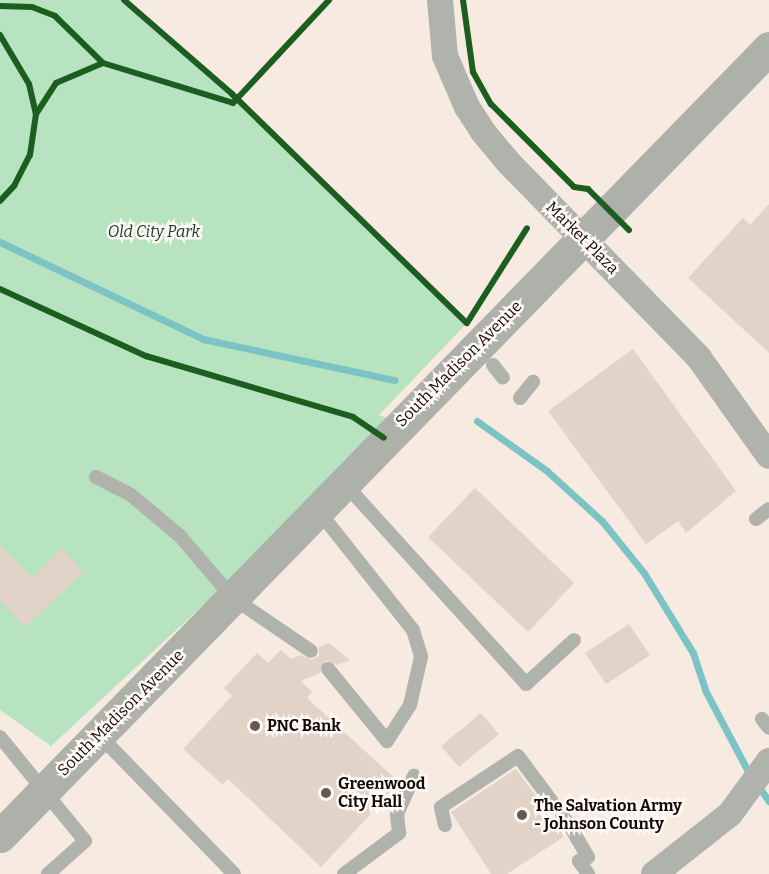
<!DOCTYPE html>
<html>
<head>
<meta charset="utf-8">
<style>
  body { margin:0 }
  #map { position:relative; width:769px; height:874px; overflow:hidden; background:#f7eae1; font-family:Bitter,serif }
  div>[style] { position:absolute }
  .green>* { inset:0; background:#b7e3c0 }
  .stream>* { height:7px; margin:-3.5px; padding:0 3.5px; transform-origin:3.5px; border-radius:3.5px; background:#7bc3c4 }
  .building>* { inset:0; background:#e1d3c8 }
  .lane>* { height:14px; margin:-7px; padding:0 7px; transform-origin:7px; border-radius:7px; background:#afb3ac }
  .street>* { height:26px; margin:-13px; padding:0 13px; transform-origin:13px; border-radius:13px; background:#afb3ac }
  .secondary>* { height:33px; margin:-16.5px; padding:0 16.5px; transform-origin:16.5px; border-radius:16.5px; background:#adb1aa }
  .cycleway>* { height:6px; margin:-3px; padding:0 3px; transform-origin:3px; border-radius:3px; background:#1b5e20 }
  .dots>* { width:16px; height:16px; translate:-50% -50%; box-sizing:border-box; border:3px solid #fff9f5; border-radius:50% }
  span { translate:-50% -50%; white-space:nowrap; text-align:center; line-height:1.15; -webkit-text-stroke:5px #fff9f5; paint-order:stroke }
  .park-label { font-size:16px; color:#143c25; font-style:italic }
  .street-label { font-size:16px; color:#130a05 }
  .poi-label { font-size:16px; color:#130a05; font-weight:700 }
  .left { translate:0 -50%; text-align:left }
</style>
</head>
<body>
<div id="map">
  <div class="green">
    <div style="clip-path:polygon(0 0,124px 0,232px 94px,467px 323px,379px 415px,401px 422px,51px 746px,0 710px)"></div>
  </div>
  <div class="stream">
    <div style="left:0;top:242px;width:225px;rotate:25.5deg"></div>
    <div style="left:203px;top:339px;width:196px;rotate:12.1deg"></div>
    <div style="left:477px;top:421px;width:86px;rotate:35.5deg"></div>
    <div style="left:547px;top:471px;width:74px;rotate:42.3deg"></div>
    <div style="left:602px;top:521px;width:67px;rotate:51.1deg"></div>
    <div style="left:644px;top:573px;width:94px;rotate:58.5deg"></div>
    <div style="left:693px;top:653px;width:41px;rotate:71.6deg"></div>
    <div style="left:706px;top:692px;width:96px;rotate:62.1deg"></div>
    <div style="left:758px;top:786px;width:19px;rotate:54deg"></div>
  </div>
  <div class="building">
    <div style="clip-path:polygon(769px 204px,769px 353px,688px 278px,743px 218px,750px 225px)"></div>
    <div style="clip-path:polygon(633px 349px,736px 491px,686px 533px,678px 521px,646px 544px,548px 411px)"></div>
    <div style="clip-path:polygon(475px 488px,574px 583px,528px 632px,428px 537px)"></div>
    <div style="clip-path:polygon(0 545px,33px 578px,62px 548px,83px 572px,25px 627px,0 600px)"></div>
    <div style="clip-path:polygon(629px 624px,650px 655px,606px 684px,585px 653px)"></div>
    <div style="clip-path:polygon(329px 643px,350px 660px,337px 665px,326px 660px,320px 673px,301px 681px,312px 692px,307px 698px,400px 783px,321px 867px,228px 779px,223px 785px,183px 749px,232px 696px,224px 688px,257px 653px,268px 663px,281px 650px,291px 659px,301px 655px,311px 660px,319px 656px,319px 647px)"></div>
    <div style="clip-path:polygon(481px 713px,499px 734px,459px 767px,441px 746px)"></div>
    <div style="clip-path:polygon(516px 769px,565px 836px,507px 874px,491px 874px,451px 812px)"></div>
  </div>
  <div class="lane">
    <div style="left:493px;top:365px;width:16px;rotate:52deg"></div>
    <div style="left:520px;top:398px;width:21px;rotate:-51deg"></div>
    <div style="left:96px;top:477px;width:39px;rotate:27deg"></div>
    <div style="left:131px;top:495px;width:64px;rotate:39.9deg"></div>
    <div style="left:180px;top:536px;width:82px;rotate:49.5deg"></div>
    <div style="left:233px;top:598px;width:94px;rotate:34.2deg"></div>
    <div style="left:344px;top:483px;width:271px;rotate:47.8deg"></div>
    <div style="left:526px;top:684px;width:65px;rotate:-42.5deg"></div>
    <div style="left:317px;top:509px;width:154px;rotate:51.6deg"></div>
    <div style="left:413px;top:630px;width:28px;rotate:73deg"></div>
    <div style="left:421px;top:657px;width:49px;rotate:102.9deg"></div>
    <div style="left:410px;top:705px;width:43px;rotate:122.6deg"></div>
    <div style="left:387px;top:741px;width:93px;rotate:-129.3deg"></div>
    <div style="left:756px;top:519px;width:16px;rotate:-38deg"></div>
    <div style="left:762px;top:719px;width:11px;rotate:52deg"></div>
    <div style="left:100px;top:736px;width:192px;rotate:45.8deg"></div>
    <div style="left:0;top:737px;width:134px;rotate:50.7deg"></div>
    <div style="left:85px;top:841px;width:50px;rotate:138.3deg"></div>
    <div style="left:445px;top:825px;width:18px;rotate:-103deg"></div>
    <div style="left:441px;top:807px;width:92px;rotate:-33.5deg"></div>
    <div style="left:518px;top:756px;width:87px;rotate:53.4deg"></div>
    <div style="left:570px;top:826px;width:36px;rotate:60deg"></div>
    <div style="left:588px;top:857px;width:10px;rotate:156deg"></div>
    <div style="left:579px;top:861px;width:16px;rotate:55deg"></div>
    <div style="left:344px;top:874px;width:69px;rotate:-36.7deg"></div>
    <div style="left:399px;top:833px;width:19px;rotate:-96deg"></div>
    <div style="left:397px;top:814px;width:42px;rotate:-65.9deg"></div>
  </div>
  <div class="street">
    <div style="left:440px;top:0;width:56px;rotate:84.9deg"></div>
    <div style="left:445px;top:56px;width:56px;rotate:66.7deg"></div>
    <div style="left:467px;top:107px;width:30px;rotate:57deg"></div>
    <div style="left:483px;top:132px;width:40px;rotate:50deg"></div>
    <div style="left:509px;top:163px;width:272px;rotate:45.7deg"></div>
    <div style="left:699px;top:358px;width:120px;rotate:54.5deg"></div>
    <div style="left:654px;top:874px;width:97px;rotate:-38.3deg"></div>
    <div style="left:730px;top:814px;width:66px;rotate:-53.7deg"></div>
  </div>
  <div class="secondary">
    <div style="left:0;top:836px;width:1101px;rotate:-45.7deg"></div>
  </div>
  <div class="cycleway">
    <div style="left:124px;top:0;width:143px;rotate:41deg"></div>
    <div style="left:232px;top:94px;width:328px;rotate:44.3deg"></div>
    <div style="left:467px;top:323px;width:112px;rotate:-57.7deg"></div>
    <div style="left:463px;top:0;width:73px;rotate:82.1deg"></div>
    <div style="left:473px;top:72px;width:37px;rotate:61deg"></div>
    <div style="left:491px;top:104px;width:117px;rotate:45deg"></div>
    <div style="left:574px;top:187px;width:14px;rotate:8deg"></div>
    <div style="left:588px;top:189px;width:58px;rotate:45deg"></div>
    <div style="left:0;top:6px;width:32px;rotate:2deg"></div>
    <div style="left:32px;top:7px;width:25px;rotate:21deg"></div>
    <div style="left:55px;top:16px;width:67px;rotate:44.4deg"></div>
    <div style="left:0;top:35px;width:57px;rotate:59.4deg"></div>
    <div style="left:29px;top:84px;width:31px;rotate:77deg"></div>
    <div style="left:0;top:201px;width:21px;rotate:-47deg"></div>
    <div style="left:14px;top:186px;width:35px;rotate:-63deg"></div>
    <div style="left:30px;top:155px;width:41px;rotate:-81.7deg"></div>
    <div style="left:36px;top:114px;width:37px;rotate:-57deg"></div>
    <div style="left:56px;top:83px;width:51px;rotate:-23.1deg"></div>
    <div style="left:103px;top:63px;width:136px;rotate:17.1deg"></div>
    <div style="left:233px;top:103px;width:141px;rotate:-47deg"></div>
    <div style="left:0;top:289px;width:161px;rotate:24.7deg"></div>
    <div style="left:146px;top:356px;width:216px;rotate:16.4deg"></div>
    <div style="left:353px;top:417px;width:37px;rotate:34deg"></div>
  </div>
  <div class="dots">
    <div style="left:255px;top:726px;background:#635852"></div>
    <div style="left:326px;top:793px;background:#635852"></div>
    <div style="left:522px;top:815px;background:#635852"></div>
  </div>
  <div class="park-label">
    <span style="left:154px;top:232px">Old City Park</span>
  </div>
  <div class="street-label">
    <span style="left:582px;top:238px;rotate:45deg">Market Plaza</span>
    <span style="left:459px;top:364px;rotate:-45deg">South Madison Avenue</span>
    <span style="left:121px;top:713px;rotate:-45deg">South Madison Avenue</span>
  </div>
  <div class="poi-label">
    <span class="left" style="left:267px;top:726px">PNC Bank</span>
    <span class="left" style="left:338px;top:793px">Greenwood<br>City Hall</span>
    <span class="left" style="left:534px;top:815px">The Salvation Army<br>- Johnson County</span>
  </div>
</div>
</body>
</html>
